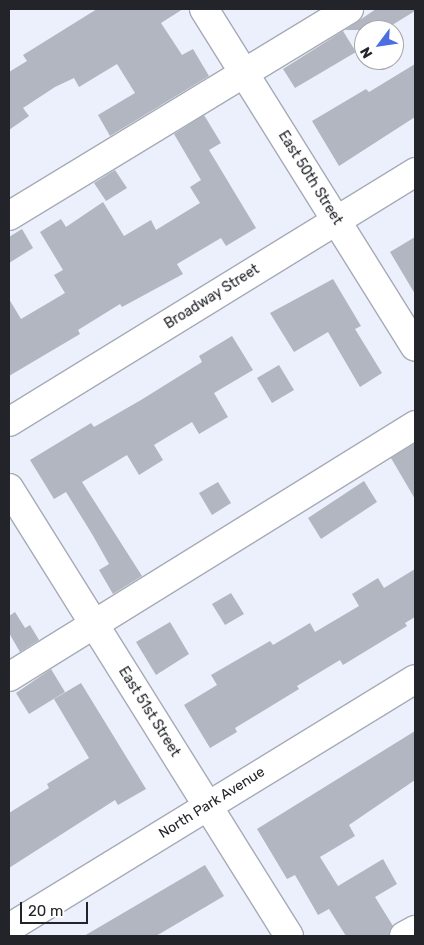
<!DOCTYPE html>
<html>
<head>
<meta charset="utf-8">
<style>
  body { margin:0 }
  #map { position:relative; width:424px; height:945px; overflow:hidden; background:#ebf0fc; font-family:Rubik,sans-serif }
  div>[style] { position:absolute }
  .building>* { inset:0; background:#b1b6c1 }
  .roads { filter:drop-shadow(1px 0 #a6abb6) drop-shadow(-1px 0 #a6abb6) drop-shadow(0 1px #a6abb6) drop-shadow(0 -1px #a6abb6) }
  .minor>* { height:28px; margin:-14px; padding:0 14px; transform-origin:14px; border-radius:14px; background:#fff }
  span { translate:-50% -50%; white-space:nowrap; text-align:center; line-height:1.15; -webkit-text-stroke:5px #fff; paint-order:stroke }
  .street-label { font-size:14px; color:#222429 }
  .frame { position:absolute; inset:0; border:10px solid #222429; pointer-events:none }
  .north { position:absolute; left:354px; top:20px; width:50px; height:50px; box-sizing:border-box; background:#fff; border:1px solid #a7a7a9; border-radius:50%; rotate:239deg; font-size:14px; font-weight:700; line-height:20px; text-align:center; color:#222429 }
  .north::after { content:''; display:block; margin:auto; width:18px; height:22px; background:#4b6ee1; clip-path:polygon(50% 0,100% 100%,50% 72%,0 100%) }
  .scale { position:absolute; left:20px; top:902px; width:68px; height:22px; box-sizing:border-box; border:2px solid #222429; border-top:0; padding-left:6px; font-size:15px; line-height:18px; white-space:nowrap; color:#222429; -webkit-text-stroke:4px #fff; paint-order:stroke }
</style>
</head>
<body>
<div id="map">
  <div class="building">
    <div style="clip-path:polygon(97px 9px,183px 9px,161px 23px,182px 55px,193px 49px,209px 76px,110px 136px,98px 115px,135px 93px,117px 64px,79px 87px,74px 78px,55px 87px,23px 108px,29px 116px,9px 130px,9px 72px,27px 61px,23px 55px)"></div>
    <div style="clip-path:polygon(376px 9px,415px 9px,415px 11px,384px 30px,345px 30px)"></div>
    <div style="clip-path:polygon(343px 31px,356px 52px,295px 88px,283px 69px)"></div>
    <div style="clip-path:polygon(415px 64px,415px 117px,339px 166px,312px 121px,366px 89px,369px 92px)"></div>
    <div style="clip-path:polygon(204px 115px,221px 143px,209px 150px,256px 228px,226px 246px,221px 238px,177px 264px,183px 274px,122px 307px,120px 304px,78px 330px,80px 334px,9px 376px,9px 299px,21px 319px,65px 293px,54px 275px,63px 270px,40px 232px,61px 219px,66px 227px,103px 202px,124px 236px,151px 220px,156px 230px,200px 203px,190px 187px,201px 180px,174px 134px)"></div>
    <div style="clip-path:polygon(115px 170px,127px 188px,106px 201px,94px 183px)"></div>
    <div style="clip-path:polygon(22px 229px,33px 248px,9px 263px,9px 237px)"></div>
    <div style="clip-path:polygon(415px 237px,415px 294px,390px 252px)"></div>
    <div style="clip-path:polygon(333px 279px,361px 326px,355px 329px,382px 373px,360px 387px,328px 332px,294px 352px,270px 313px)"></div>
    <div style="clip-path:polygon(232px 336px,253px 370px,214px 393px,228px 417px,199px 434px,192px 422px,154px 445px,163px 460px,139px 475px,127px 455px,82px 482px,142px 576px,113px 594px,99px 570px,109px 564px,92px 534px,66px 492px,54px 499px,30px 460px,91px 423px,94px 427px,141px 400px,202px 362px,199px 356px)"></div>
    <div style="clip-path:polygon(279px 365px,294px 390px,272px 403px,257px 378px)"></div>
    <div style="clip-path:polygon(415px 443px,415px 499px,391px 458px)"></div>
    <div style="clip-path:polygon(364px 481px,377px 502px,321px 539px,308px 518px)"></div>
    <div style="clip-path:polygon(218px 482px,231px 503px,212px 515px,199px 493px)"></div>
    <div style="clip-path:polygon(415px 569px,415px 617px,405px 623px,407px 626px,343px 665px,340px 660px,297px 686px,299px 689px,235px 728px,237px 732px,210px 748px,184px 705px,217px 685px,211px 675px,270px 641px,273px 645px,310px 623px,315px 632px,359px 606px,352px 594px,378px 578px,384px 588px)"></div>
    <div style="clip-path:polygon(231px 593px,244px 614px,225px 625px,212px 604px)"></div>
    <div style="clip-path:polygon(15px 612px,25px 628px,30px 625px,39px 640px,20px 652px,9px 633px,9px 616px)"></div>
    <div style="clip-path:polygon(170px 622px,189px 654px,156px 675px,136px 642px)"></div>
    <div style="clip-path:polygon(51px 669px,65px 692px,29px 714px,16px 693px)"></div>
    <div style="clip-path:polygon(81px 683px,146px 789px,118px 805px,115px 800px,9px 868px,9px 813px,49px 788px,47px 784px,89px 758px,54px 699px)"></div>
    <div style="clip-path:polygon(415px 731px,415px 780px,349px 825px,355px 836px,320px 857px,338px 886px,383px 859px,397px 884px,375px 897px,393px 926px,389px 935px,346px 936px,329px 909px,318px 915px,295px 875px,287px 879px,257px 829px)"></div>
    <div style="clip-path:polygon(205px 865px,224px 896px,156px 936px,84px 936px)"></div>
  </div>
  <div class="roads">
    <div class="minor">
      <div style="left:204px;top:9px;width:398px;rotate:58deg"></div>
      <div style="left:9px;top:216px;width:398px;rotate:-31.3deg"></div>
      <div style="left:9px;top:422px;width:477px;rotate:-31.6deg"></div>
      <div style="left:9px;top:488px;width:528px;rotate:57.99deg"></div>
      <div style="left:9px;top:677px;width:478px;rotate:-31.8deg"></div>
      <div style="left:9px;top:928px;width:476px;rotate:-31.5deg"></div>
      <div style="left:404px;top:936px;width:13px;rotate:-29deg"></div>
    </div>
  </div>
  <div class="street-label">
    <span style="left:310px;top:178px;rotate:58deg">East 50th Street</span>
    <span style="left:212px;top:297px;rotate:-32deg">Broadway Street</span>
    <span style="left:149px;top:712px;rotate:58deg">East 51st Street</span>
    <span style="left:212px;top:803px;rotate:-32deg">North Park Avenue</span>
  </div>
  <div class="frame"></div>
  <div class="north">N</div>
  <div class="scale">20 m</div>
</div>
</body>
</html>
